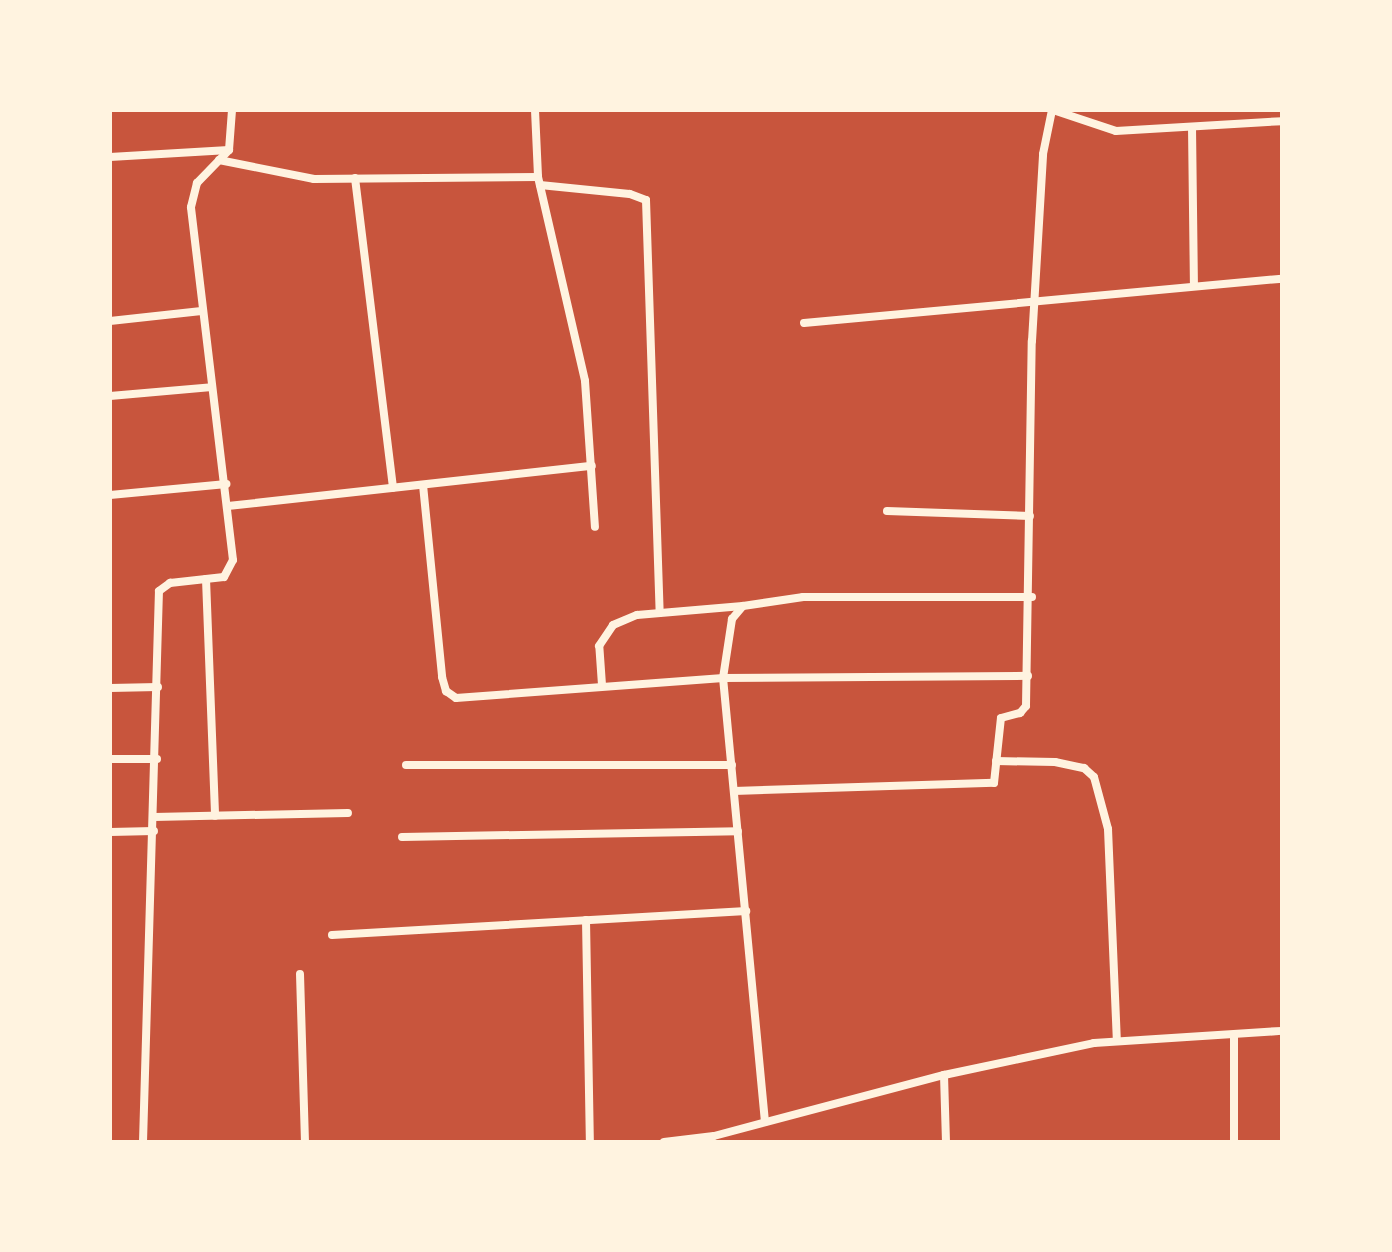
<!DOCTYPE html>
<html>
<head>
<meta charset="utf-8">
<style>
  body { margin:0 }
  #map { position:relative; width:1392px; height:1252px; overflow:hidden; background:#c8553d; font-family:"DejaVu Sans",sans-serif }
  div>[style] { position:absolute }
  .minor>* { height:8px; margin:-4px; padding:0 4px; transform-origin:4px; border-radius:4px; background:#fff3e0 }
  span { translate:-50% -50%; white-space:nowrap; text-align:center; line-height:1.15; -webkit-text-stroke:8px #fff3e0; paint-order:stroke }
  .frame { position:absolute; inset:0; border:112px solid #fff3e0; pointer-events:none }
</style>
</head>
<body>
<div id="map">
  <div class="minor">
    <div style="left:535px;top:110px;width:67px;rotate:87.4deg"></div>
    <div style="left:538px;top:177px;width:209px;rotate:77deg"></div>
    <div style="left:585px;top:381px;width:146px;rotate:86.1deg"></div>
    <div style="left:1053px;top:110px;width:66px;rotate:18.4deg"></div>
    <div style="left:1116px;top:131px;width:166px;rotate:-3.4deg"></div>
    <div style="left:1192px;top:127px;width:158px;rotate:89.3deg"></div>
    <div style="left:110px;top:157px;width:119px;rotate:-3.4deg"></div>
    <div style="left:219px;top:160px;width:97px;rotate:11.3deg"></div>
    <div style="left:314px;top:179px;width:224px;rotate:-0.5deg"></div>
    <div style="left:355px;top:178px;width:312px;rotate:83deg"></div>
    <div style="left:540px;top:185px;width:90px;rotate:5.7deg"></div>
    <div style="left:630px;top:194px;width:17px;rotate:21deg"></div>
    <div style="left:646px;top:200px;width:413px;rotate:88.1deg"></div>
    <div style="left:110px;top:321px;width:92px;rotate:-6.3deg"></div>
    <div style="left:804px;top:323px;width:480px;rotate:-5.3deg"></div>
    <div style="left:110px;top:396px;width:102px;rotate:-5deg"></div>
    <div style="left:423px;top:485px;width:193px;rotate:84.3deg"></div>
    <div style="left:442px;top:677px;width:15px;rotate:74deg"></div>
    <div style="left:446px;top:691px;width:12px;rotate:35deg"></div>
    <div style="left:456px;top:698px;width:268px;rotate:-4.3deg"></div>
    <div style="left:723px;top:678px;width:305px;rotate:-0.4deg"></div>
    <div style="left:110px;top:495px;width:117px;rotate:-5.4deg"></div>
    <div style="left:228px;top:506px;width:366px;rotate:-6.3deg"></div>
    <div style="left:887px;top:511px;width:143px;rotate:2deg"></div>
    <div style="left:206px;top:579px;width:237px;rotate:87.8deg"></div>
    <div style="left:602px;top:685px;width:39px;rotate:-94deg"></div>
    <div style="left:599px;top:646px;width:25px;rotate:-56deg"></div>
    <div style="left:613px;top:625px;width:26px;rotate:-23deg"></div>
    <div style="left:637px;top:615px;width:106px;rotate:-4.9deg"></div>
    <div style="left:110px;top:688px;width:48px;rotate:-1.2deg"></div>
    <div style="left:110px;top:759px;width:47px"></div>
    <div style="left:996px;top:761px;width:59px;rotate:1deg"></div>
    <div style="left:1055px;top:762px;width:30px;rotate:12deg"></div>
    <div style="left:1084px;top:768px;width:13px;rotate:42deg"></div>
    <div style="left:1094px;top:777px;width:54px;rotate:74.9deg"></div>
    <div style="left:1108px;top:829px;width:212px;rotate:87.6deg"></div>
    <div style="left:406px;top:765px;width:326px"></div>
    <div style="left:734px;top:791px;width:260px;rotate:-1.8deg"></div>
    <div style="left:994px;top:783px;width:65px;rotate:-83.9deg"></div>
    <div style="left:1001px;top:718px;width:20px;rotate:-15deg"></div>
    <div style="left:1020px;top:713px;width:9px;rotate:-49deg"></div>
    <div style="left:1026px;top:706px;width:365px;rotate:-89.1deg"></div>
    <div style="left:1032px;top:341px;width:187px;rotate:-86.6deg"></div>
    <div style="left:1043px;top:154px;width:45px;rotate:-78.4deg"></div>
    <div style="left:154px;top:817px;width:194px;rotate:-1.2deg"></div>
    <div style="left:110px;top:832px;width:44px;rotate:-1.3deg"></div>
    <div style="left:402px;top:837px;width:336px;rotate:-1deg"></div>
    <div style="left:586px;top:920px;width:222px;rotate:89deg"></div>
    <div style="left:332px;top:935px;width:415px;rotate:-3.3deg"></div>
    <div style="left:300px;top:974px;width:168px;rotate:88.3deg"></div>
    <div style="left:944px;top:1075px;width:67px;rotate:88.3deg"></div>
    <div style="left:765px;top:1122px;width:446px;rotate:-95.4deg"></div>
    <div style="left:723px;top:678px;width:60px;rotate:-81.3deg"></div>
    <div style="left:732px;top:619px;width:17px;rotate:-50deg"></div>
    <div style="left:743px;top:606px;width:61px;rotate:-8.5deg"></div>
    <div style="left:803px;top:597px;width:229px"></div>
    <div style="left:143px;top:1142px;width:551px;rotate:-88.34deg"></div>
    <div style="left:159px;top:591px;width:14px;rotate:-36deg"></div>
    <div style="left:170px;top:583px;width:54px;rotate:-6.3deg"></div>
    <div style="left:224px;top:577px;width:19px;rotate:-62deg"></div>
    <div style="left:233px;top:560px;width:355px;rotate:-96.8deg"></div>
    <div style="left:191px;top:207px;width:25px;rotate:-76deg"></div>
    <div style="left:197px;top:183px;width:46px;rotate:-45.9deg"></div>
    <div style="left:229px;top:150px;width:40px;rotate:-85.7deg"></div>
    <div style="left:664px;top:1142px;width:50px;rotate:-6.8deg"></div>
    <div style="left:714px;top:1136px;width:238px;rotate:-14.9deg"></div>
    <div style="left:944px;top:1075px;width:153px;rotate:-12deg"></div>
    <div style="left:1094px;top:1043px;width:188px;rotate:-3.7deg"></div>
    <div style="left:1234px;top:1142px;width:105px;rotate:-90deg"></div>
  </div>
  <div class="frame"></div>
</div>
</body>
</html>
